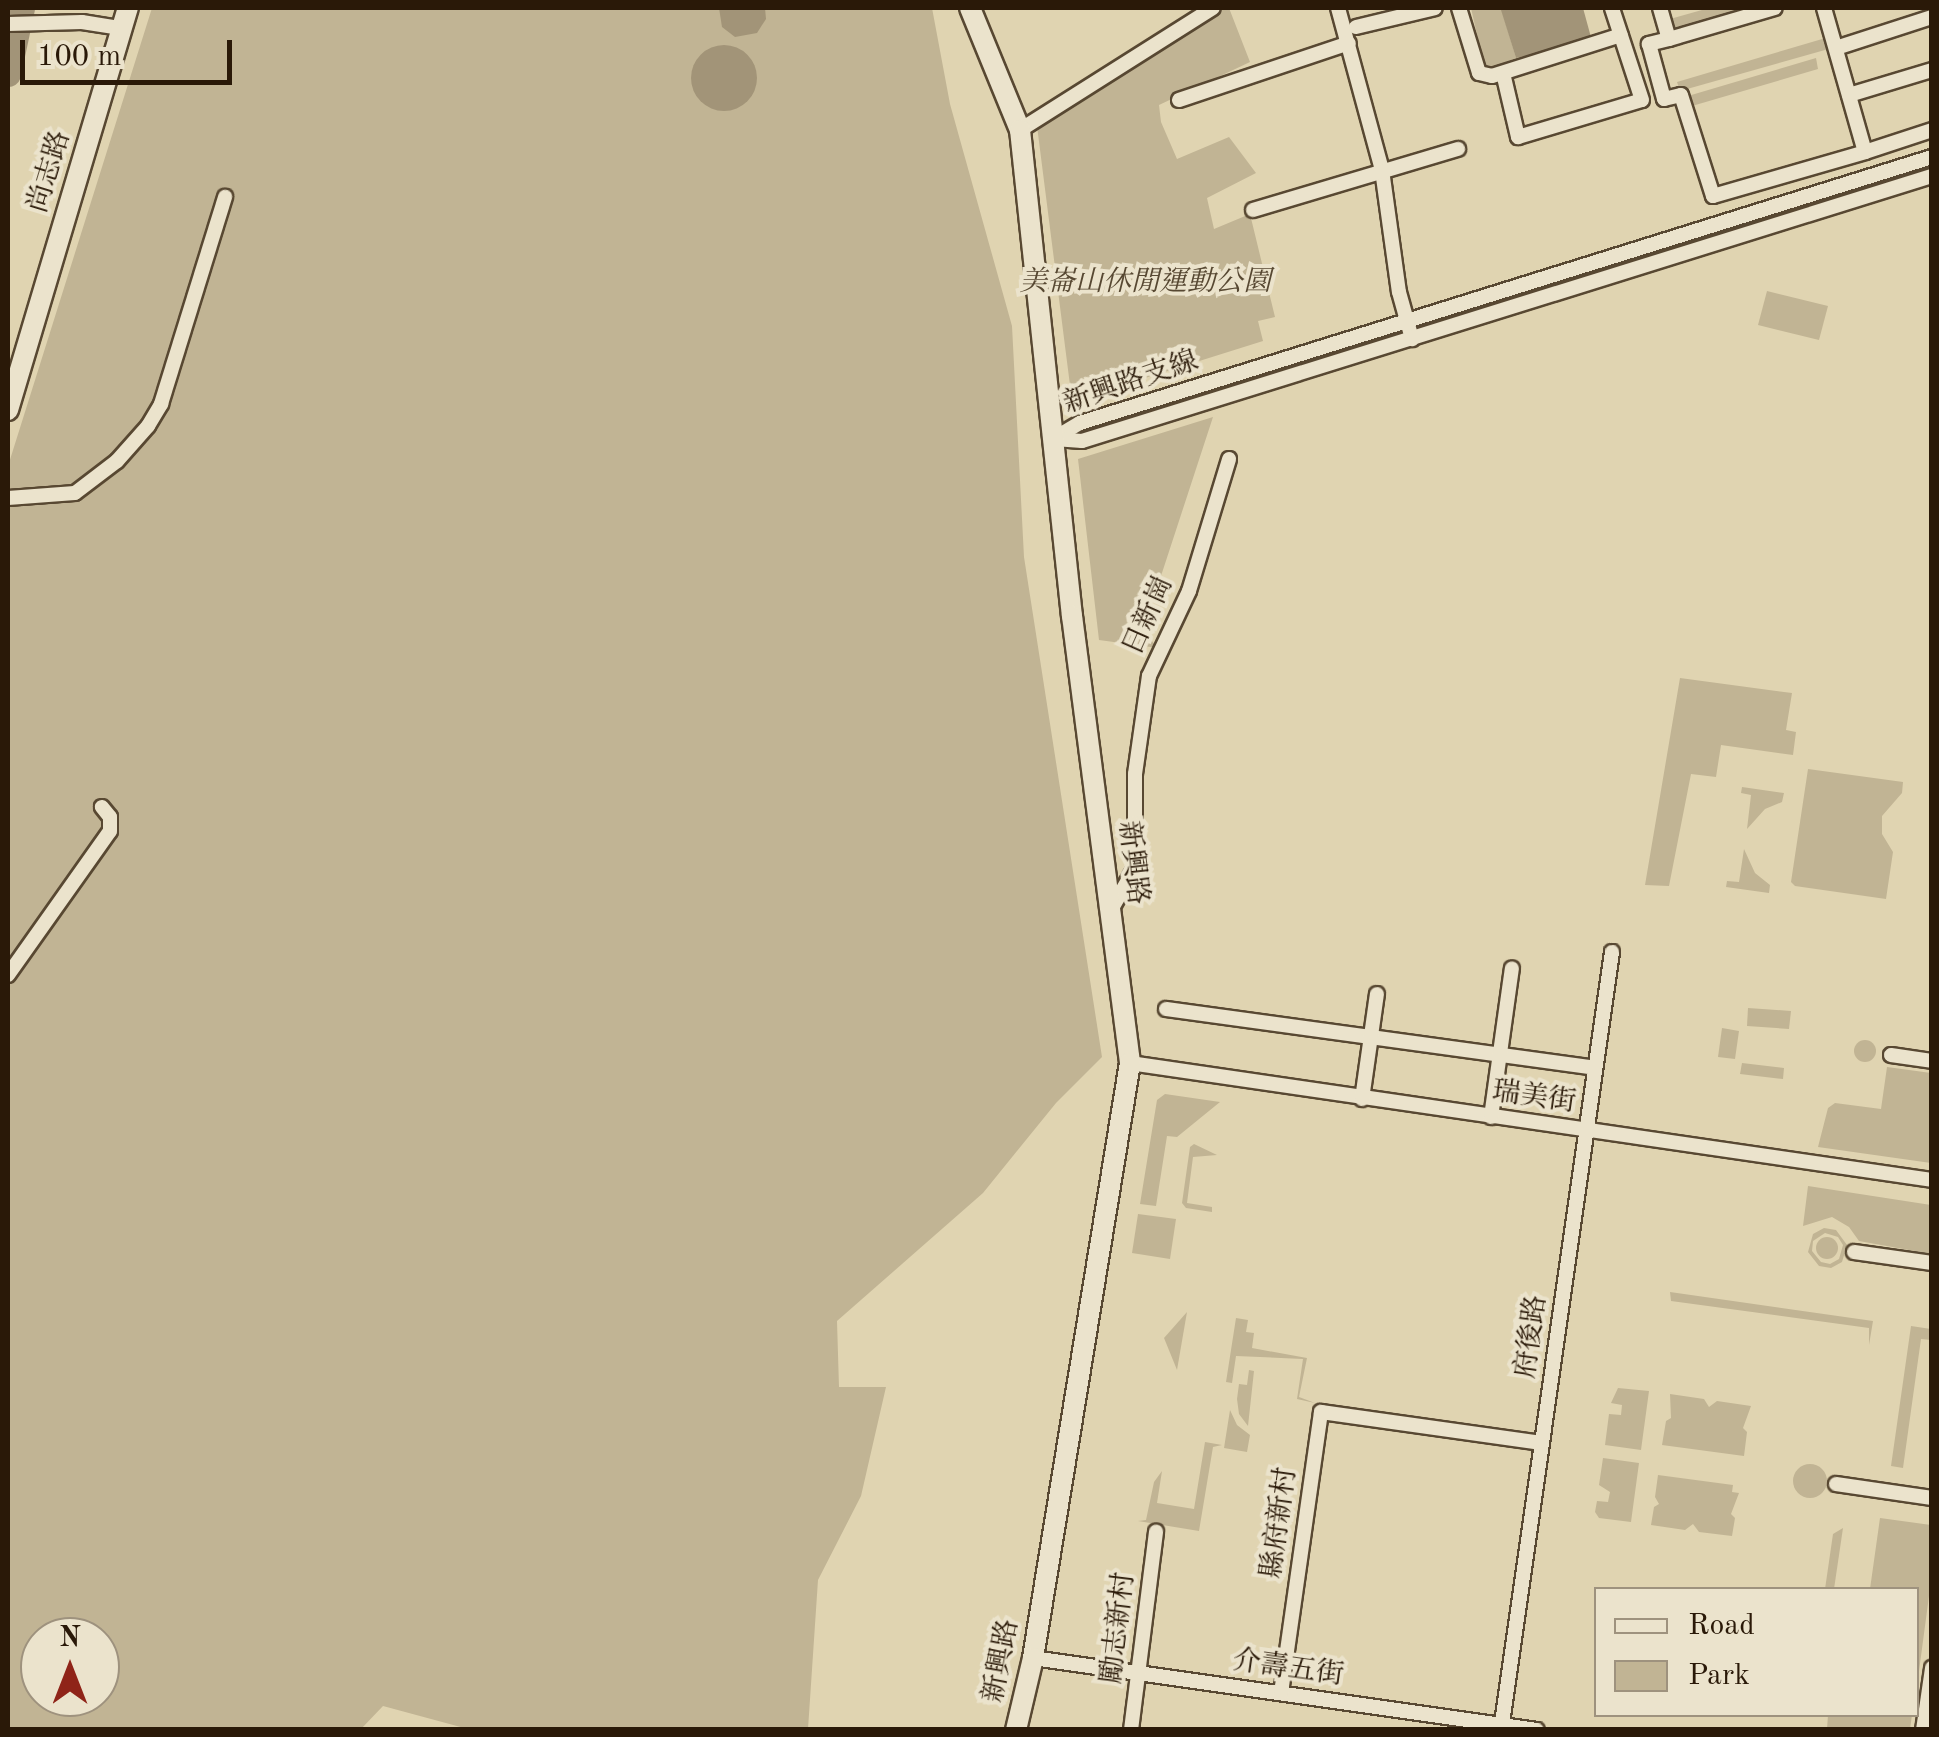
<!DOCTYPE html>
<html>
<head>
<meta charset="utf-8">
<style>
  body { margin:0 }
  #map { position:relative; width:1939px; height:1737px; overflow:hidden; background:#e0d4b1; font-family:"Old Standard TT","Noto Serif TC",serif }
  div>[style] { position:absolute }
  .green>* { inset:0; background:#c1b494 }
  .round { border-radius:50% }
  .water>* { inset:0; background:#a29478 }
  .river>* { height:25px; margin:-12.5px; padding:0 12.5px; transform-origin:12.5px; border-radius:12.5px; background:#a29478 }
  .roads { filter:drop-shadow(2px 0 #584832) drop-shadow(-2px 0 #584832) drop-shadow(0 2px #584832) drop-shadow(0 -2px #584832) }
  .street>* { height:14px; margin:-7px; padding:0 7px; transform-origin:7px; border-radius:7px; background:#ebe3cc }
  .secondary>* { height:20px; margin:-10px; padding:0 10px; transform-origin:10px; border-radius:10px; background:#ebe3cc }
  span { translate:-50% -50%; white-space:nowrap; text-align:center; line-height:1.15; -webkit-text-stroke:8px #ebe3cc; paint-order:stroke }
  .street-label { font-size:28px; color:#2a1908 }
  .park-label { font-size:28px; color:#574832; font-style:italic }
  .frame { position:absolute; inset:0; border:10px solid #2a1908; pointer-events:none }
  .legend { position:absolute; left:1594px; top:1587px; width:325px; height:130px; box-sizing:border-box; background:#ebe3cc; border:2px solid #9e927e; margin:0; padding:12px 18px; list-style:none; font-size:30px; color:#2a1908 }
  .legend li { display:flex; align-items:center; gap:20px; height:50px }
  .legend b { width:50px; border:2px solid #9e927e }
  .north { position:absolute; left:20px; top:1617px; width:100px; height:100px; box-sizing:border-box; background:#ebe3cc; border:2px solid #9e927e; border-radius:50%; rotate:0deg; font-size:28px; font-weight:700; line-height:40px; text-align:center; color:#2a1908 }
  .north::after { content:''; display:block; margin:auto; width:35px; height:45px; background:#8f2418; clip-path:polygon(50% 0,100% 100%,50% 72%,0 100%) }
  .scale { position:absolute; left:20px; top:40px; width:212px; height:45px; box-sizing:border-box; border:5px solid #2a1908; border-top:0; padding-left:12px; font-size:30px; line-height:35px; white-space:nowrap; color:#2a1908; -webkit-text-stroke:8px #ebe3cc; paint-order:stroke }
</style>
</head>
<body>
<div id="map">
  <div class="green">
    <div style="clip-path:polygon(evenodd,152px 8px,932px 8px,950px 104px,1012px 326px,1024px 557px,1102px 1057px,1056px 1103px,983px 1193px,837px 1321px,839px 1387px,886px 1387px,861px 1496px,818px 1580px,808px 1729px,468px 1729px,383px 1706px,361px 1729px,8px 1730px,8px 466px,152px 8px,40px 1637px,100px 1637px,100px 1697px,40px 1697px,40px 1637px)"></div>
    <div style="clip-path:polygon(1224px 8px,1229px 8px,1250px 62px,1159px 105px,1161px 122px,1177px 159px,1229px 137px,1256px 173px,1207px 198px,1214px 229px,1250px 214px,1275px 317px,1258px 321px,1263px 341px,1072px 401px,1037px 126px)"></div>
    <div style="clip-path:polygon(1471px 8px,1511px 8px,1502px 11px,1516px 58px,1485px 70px)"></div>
    <div style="clip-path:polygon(1709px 8px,1759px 8px,1674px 32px,1670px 19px)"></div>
    <div style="clip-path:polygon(1829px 37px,1832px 48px,1680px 91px,1677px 82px)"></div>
    <div style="clip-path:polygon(1816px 58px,1818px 69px,1692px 106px,1688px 96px)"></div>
    <div style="clip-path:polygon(1767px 291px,1828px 306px,1819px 340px,1758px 325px)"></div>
    <div style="clip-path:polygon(1213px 417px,1143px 631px,1158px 648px,1099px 640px,1078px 459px)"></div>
    <div style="clip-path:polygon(1680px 678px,1792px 693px,1786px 730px,1796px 732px,1793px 755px,1721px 745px,1716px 777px,1691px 774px,1669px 886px,1645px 885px)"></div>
    <div style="clip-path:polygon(1808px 769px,1903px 782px,1902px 793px,1882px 816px,1882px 834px,1893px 852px,1886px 899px,1795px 886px,1791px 882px)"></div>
    <div style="clip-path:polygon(1742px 787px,1784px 793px,1782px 802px,1765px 809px,1747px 829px,1751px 795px,1741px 793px)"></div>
    <div style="clip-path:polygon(1744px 849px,1755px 873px,1770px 885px,1769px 893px,1726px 887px,1727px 881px,1739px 882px)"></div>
    <div style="clip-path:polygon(1748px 1008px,1791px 1011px,1789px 1029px,1747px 1026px)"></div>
    <div style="clip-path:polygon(1722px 1028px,1739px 1031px,1735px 1059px,1718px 1057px)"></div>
    <div class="round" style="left:1854px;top:1040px;width:22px;height:22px"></div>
    <div style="clip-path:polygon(1742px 1063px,1784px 1068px,1783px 1079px,1740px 1074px)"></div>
    <div style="clip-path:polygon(1887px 1067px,1931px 1073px,1931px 1163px,1818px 1147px,1828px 1108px,1835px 1103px,1881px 1109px)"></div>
    <div style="clip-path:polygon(1165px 1094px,1220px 1102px,1177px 1137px,1167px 1136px,1156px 1206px,1140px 1204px,1157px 1100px)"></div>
    <div style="clip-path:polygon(1194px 1144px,1217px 1155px,1193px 1157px,1187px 1203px,1212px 1207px,1212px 1212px,1186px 1208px,1182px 1203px,1190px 1147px)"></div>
    <div style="clip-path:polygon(1808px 1186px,1931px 1205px,1931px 1254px,1859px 1241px,1849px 1227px,1832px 1217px,1803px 1226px)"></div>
    <div style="clip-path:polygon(1138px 1214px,1176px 1219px,1170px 1259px,1132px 1253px)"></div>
    <div style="clip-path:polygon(evenodd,1824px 1228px,1836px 1230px,1847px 1245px,1842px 1262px,1831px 1268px,1819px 1266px,1808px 1252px,1813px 1234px,1824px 1228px,1825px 1233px,1838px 1237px,1843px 1245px,1839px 1259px,1830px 1264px,1821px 1262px,1812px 1251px,1813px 1241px,1825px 1233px)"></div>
    <div class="round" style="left:1816px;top:1237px;width:22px;height:22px"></div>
    <div style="clip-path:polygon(1670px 1292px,1873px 1321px,1869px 1345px,1869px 1328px,1671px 1301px)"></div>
    <div style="clip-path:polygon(1187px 1312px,1177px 1370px,1164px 1338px)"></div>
    <div style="clip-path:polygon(1236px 1318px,1248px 1320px,1246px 1332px,1254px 1333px,1252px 1348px,1307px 1358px,1299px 1397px,1315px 1403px,1297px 1399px,1303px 1359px,1236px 1356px,1232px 1383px,1226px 1382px)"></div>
    <div style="clip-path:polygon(1911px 1326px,1931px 1329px,1931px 1340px,1921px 1339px,1903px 1468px,1891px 1466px)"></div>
    <div style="clip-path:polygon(1249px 1370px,1254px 1371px,1248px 1426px,1239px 1414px,1237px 1399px,1239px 1384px,1247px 1385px)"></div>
    <div style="clip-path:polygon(1618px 1388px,1649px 1391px,1641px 1450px,1605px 1445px,1609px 1414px,1621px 1415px,1622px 1405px,1611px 1403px)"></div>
    <div style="clip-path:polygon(1670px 1394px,1704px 1399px,1709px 1407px,1717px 1401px,1751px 1406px,1743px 1428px,1747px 1432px,1744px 1456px,1662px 1445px,1666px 1421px,1671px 1418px)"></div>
    <div style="clip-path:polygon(1230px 1410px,1237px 1425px,1250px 1435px,1247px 1452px,1224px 1448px)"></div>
    <div style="clip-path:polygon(1205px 1442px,1222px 1445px,1213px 1447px,1199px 1531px,1138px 1521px,1146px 1520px,1154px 1482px,1162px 1471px,1157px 1503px,1194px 1509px)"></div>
    <div style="clip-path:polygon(1603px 1458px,1639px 1463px,1631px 1522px,1599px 1518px,1595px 1512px,1597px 1501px,1608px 1502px,1610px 1492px,1599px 1485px)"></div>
    <div class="round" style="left:1793px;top:1464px;width:34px;height:34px"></div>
    <div style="clip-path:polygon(1658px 1475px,1733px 1485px,1732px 1492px,1739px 1493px,1731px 1514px,1735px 1518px,1732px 1536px,1699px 1532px,1693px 1524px,1685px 1530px,1651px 1525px,1654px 1507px,1659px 1504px,1655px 1497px)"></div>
    <div style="clip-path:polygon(1880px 1518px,1931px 1525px,1931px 1581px,1917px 1686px,1916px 1590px,1870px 1589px)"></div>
    <div style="clip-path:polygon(1843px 1528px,1834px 1589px,1825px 1589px,1833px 1534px)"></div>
    <div style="clip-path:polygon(1828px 1715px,1828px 1714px,1912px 1715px,1910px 1729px,1827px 1729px)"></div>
  </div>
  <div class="water">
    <div style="clip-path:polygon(719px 8px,765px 8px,766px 19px,757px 33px,735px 37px,722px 27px)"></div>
    <div style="clip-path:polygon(1513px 8px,1583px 8px,1592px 41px,1516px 58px,1501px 10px)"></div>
    <div class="round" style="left:691px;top:45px;width:66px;height:66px"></div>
  </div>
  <div class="river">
    <div style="left:8px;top:74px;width:67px;rotate:-78deg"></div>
  </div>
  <div class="roads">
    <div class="street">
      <div style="left:1338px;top:8px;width:168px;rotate:74.8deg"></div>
      <div style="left:1382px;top:170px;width:123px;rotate:82.1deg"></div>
      <div style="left:1399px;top:292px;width:49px;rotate:74.5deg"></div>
      <div style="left:1459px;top:8px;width:68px;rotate:72.9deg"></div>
      <div style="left:1479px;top:73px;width:13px;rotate:13deg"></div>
      <div style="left:1492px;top:76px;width:135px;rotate:-17.6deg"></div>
      <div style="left:1660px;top:8px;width:32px;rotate:74deg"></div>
      <div style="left:1669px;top:39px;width:110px;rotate:-16.3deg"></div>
      <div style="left:8px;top:24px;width:74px;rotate:-1.5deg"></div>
      <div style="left:82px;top:22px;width:39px;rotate:9deg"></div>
      <div style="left:1356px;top:27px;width:81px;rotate:-13.5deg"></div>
      <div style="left:1669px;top:39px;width:21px;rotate:166deg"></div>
      <div style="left:1649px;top:44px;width:57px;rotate:74.7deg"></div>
      <div style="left:1664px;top:99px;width:17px;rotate:-13deg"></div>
      <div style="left:1681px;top:95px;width:106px;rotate:72.4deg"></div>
      <div style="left:1713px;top:196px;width:158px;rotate:-16.1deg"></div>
      <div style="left:1865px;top:152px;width:150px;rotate:-105.9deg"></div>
      <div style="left:1836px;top:48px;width:101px;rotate:-17.9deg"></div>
      <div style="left:1503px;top:73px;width:66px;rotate:76.8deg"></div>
      <div style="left:1518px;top:137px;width:129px;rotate:-16.6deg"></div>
      <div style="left:1642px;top:100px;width:97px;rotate:-108.1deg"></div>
      <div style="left:1849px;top:95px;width:87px;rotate:-16.8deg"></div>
      <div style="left:1179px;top:100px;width:179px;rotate:-18.5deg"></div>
      <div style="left:1020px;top:130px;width:228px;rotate:-32.3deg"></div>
      <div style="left:1865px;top:152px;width:71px;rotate:-18.2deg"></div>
      <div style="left:1253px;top:210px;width:214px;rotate:-16.6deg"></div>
      <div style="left:1053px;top:439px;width:31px;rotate:-31deg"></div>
      <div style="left:1080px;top:423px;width:893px;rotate:-17.34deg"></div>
      <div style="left:1054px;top:439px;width:28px;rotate:4deg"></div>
      <div style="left:1082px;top:441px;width:890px;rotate:-17.32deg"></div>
      <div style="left:8px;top:498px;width:67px;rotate:-4.3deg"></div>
      <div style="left:75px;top:493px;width:53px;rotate:-37.3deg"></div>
      <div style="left:117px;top:461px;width:47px;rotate:-48.5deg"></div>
      <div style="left:148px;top:426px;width:26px;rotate:-59deg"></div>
      <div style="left:161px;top:404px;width:217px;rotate:-72.8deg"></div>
      <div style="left:1111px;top:910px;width:48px;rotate:-60.3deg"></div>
      <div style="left:1135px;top:868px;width:94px;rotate:-90deg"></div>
      <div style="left:1135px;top:774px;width:99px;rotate:-81.9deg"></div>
      <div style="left:1149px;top:676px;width:94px;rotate:-64.8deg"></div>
      <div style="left:1189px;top:591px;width:138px;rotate:-73.1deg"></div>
      <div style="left:8px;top:975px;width:176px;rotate:-54.7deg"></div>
      <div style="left:110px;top:831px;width:14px;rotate:-90deg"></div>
      <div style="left:110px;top:817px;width:13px;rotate:-129deg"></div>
      <div style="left:1166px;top:1009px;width:433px;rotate:7.8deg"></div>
      <div style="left:1891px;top:1055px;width:41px;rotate:8.3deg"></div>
      <div style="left:1130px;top:1063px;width:810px;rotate:8.3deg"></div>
      <div style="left:1362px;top:1099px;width:106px;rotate:-81.9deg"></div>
      <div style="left:1491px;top:1117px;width:150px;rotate:-82deg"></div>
      <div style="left:1854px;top:1252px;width:79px;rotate:8deg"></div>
      <div style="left:1836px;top:1484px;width:97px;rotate:8.3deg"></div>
      <div style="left:1033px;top:1658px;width:509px;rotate:8.13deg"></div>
      <div style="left:1281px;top:1693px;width:284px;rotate:-81.9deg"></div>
      <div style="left:1321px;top:1412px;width:223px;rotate:8deg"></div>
      <div style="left:1131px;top:1730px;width:200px;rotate:-82.8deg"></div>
      <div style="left:1501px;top:1730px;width:786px;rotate:-81.88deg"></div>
      <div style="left:1923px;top:1730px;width:63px;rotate:-81.7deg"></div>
    </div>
    <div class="secondary">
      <div style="left:970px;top:8px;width:132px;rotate:67.7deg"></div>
      <div style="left:1020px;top:130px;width:489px;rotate:83.9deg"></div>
      <div style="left:1072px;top:616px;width:451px;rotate:82.6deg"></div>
      <div style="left:1130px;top:1063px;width:603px;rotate:99.26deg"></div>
      <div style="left:1033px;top:1658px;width:74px;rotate:103.3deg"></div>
      <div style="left:8px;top:410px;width:420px;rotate:-73.4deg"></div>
    </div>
  </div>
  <div class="street-label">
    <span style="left:50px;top:172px;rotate:-73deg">尚志路</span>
    <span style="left:1131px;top:383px;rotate:-19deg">新興路支線</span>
    <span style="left:1149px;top:616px;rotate:-66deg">日新崗</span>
    <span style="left:1132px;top:863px;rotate:83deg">新興路</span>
    <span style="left:1534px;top:1098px;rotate:8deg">瑞美街</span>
    <span style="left:1532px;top:1337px;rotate:-82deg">府後路</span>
    <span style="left:1280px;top:1523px;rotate:-82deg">縣府新村</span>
    <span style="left:1119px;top:1628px;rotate:-83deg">勵志新村</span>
    <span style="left:1002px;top:1661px;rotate:-79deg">新興路</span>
    <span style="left:1288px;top:1669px;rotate:8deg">介壽五街</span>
  </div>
  <div class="park-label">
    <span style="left:1145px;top:283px">美崙山休閒運動公園</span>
  </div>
  <div class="frame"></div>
  <ul class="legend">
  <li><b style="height:12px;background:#ebe3cc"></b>Road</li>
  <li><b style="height:28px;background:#c1b494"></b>Park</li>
  </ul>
  <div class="north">N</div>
  <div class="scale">100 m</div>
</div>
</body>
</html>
